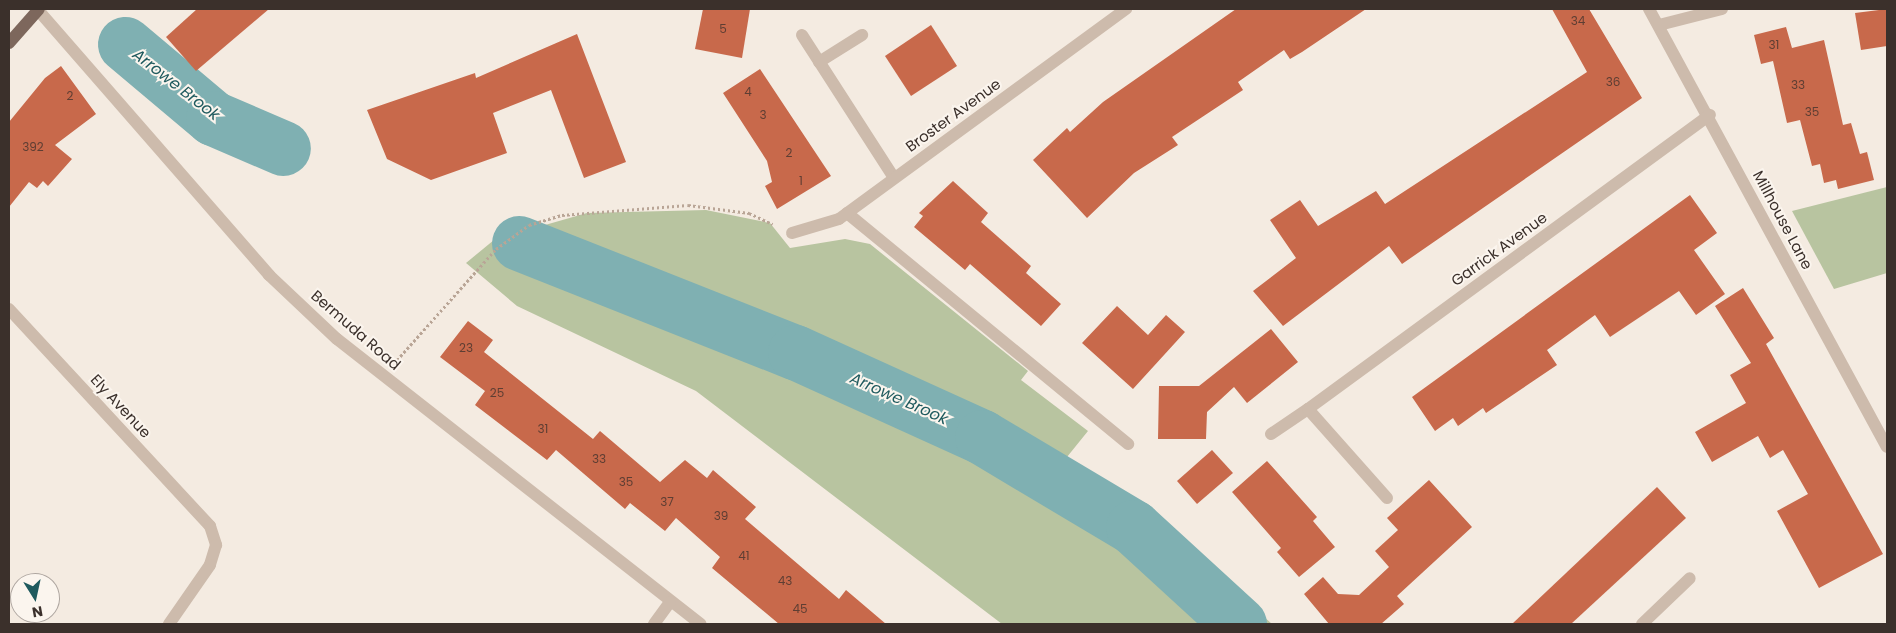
<!DOCTYPE html>
<html>
<head>
<meta charset="utf-8">
<style>
  body { margin:0 }
  #map { position:relative; width:1896px; height:633px; overflow:hidden; background:#f4ebe1; font-family:Poppins,sans-serif }
  div>[style] { position:absolute }
  .green>* { inset:0; background:#b8c4a0 }
  .river>* { height:55px; margin:-27.5px; padding:0 27.5px; transform-origin:27.5px; border-radius:27.5px; background:#7fb0b2 }
  .building>* { inset:0; background:#c8694b }
  .path>* { height:3px; margin-top:-1.5px; transform-origin:0; background:repeating-linear-gradient(90deg,#b9a596 0 2.5px,transparent 0 5px) }
  .lane>* { height:12px; margin:-6px; padding:0 6px; transform-origin:6px; border-radius:6px; background:#cdbbac }
  .street>* { height:12px; margin:-6px; padding:0 6px; transform-origin:6px; border-radius:6px; background:#cdbbac }
  .primary>* { height:12px; margin:-6px; padding:0 6px; transform-origin:6px; border-radius:6px; background:#7d675c }
  span { translate:-50% -50%; white-space:nowrap; text-align:center; line-height:1.15; -webkit-text-stroke:4px #fbf5ee; paint-order:stroke }
  .number-label { font-size:12px; color:#5e3e33 }
  .number-label span { -webkit-text-stroke-width:0 }
  .street-label { font-size:15px; color:#3b302b }
  .water-label { font-size:16px; color:#1f5a5e; font-style:italic }
  .frame { position:absolute; inset:0; border:10px solid #3b302b; pointer-events:none }
  .north { position:absolute; left:10px; top:573px; width:50px; height:50px; box-sizing:border-box; background:#fbf5ee; border:1px solid #aea6a0; border-radius:50%; rotate:170deg; font-size:14px; font-weight:700; line-height:20px; text-align:center; color:#3b302b }
  .north::after { content:''; display:block; margin:auto; width:18px; height:22px; background:#1f5a5e; clip-path:polygon(50% 0,100% 100%,50% 72%,0 100%) }
</style>
</head>
<body>
<div id="map">
  <div class="green">
    <div style="clip-path:polygon(1887px 187px,1887px 273px,1834px 289px,1792px 211px)"></div>
    <div style="clip-path:polygon(706px 210px,770px 223px,790px 248px,845px 239px,870px 244px,1028px 371px,1021px 380px,1088px 431px,1050px 478px,1102px 509px,1115px 498px,1182px 543px,1272px 624px,1002px 624px,696px 391px,517px 306px,466px 263px,500px 235px,519px 243px,524px 231px,587px 213px)"></div>
  </div>
  <div class="river">
    <div style="left:125px;top:44px;width:115px;rotate:40.1deg"></div>
    <div style="left:213px;top:118px;width:76px;rotate:23.2deg"></div>
    <div style="left:519px;top:243px;width:297px;rotate:21.6deg"></div>
    <div style="left:795px;top:352px;width:205px;rotate:24.4deg"></div>
    <div style="left:982px;top:437px;width:176px;rotate:30.8deg"></div>
    <div style="left:1133px;top:527px;width:144px;rotate:42.5deg"></div>
  </div>
  <div class="building">
    <div style="clip-path:polygon(197px 9px,269px 9px,196px 71px,166px 37px)"></div>
    <div style="clip-path:polygon(703px 9px,750px 9px,742px 58px,695px 49px)"></div>
    <div style="clip-path:polygon(1236px 9px,1366px 9px,1302px 52px,1290px 59px,1284px 50px,1238px 82px,1243px 90px,1172px 137px,1178px 145px,1134px 173px,1087px 218px,1033px 160px,1067px 128px,1070px 132px,1103px 102px)"></div>
    <div style="clip-path:polygon(1552px 9px,1589px 9px,1642px 98px,1402px 264px,1389px 246px,1283px 326px,1253px 291px,1296px 258px,1270px 220px,1300px 200px,1318px 226px,1376px 191px,1385px 204px,1587px 72px)"></div>
    <div style="clip-path:polygon(1887px 9px,1887px 46px,1861px 50px,1855px 13px)"></div>
    <div style="clip-path:polygon(931px 25px,957px 66px,911px 96px,885px 56px)"></div>
    <div style="clip-path:polygon(1786px 27px,1792px 48px,1824px 40px,1843px 125px,1851px 123px,1860px 154px,1867px 152px,1874px 180px,1838px 189px,1836px 180px,1824px 183px,1820px 164px,1812px 166px,1800px 120px,1787px 123px,1773px 61px,1761px 64px,1754px 35px)"></div>
    <div style="clip-path:polygon(577px 34px,626px 162px,584px 178px,551px 90px,493px 113px,507px 153px,431px 180px,387px 159px,367px 110px,475px 73px,476px 78px)"></div>
    <div style="clip-path:polygon(61px 66px,96px 114px,55px 145px,72px 159px,48px 186px,43px 181px,37px 188px,29px 182px,9px 207px,9px 122px,45px 78px)"></div>
    <div style="clip-path:polygon(760px 69px,831px 176px,777px 209px,765px 186px,772px 182px,767px 161px,723px 93px)"></div>
    <div style="clip-path:polygon(953px 181px,988px 213px,981px 222px,1031px 266px,1026px 273px,1061px 304px,1041px 326px,970px 264px,965px 270px,914px 227px,923px 216px,919px 213px)"></div>
    <div style="clip-path:polygon(1690px 195px,1717px 233px,1694px 250px,1725px 294px,1696px 315px,1679px 291px,1610px 337px,1595px 315px,1547px 350px,1557px 365px,1486px 413px,1483px 408px,1458px 426px,1453px 418px,1435px 431px,1412px 397px)"></div>
    <div style="clip-path:polygon(1743px 288px,1774px 338px,1766px 344px,1883px 554px,1819px 588px,1777px 511px,1808px 494px,1783px 450px,1770px 458px,1758px 436px,1712px 462px,1695px 432px,1746px 403px,1730px 375px,1751px 363px,1715px 306px)"></div>
    <div style="clip-path:polygon(1117px 306px,1148px 335px,1166px 315px,1185px 332px,1133px 389px,1082px 343px)"></div>
    <div style="clip-path:polygon(468px 321px,493px 340px,484px 352px,593px 439px,600px 431px,660px 482px,685px 460px,707px 478px,713px 470px,756px 507px,745px 519px,839px 599px,846px 590px,886px 624px,779px 624px,712px 568px,720px 557px,676px 518px,665px 531px,630px 503px,625px 509px,556px 450px,547px 460px,475px 405px,485px 391px,440px 357px)"></div>
    <div style="clip-path:polygon(1271px 329px,1298px 362px,1247px 403px,1234px 387px,1207px 412px,1206px 439px,1158px 439px,1159px 386px,1199px 386px)"></div>
    <div style="clip-path:polygon(1212px 450px,1233px 473px,1197px 504px,1177px 481px)"></div>
    <div style="clip-path:polygon(1267px 461px,1317px 517px,1313px 521px,1335px 547px,1299px 577px,1277px 552px,1281px 548px,1232px 492px)"></div>
    <div style="clip-path:polygon(1429px 480px,1472px 527px,1397px 596px,1404px 604px,1381px 624px,1329px 624px,1304px 594px,1323px 577px,1338px 594px,1359px 595px,1389px 567px,1375px 551px,1398px 530px,1387px 518px)"></div>
    <div style="clip-path:polygon(1657px 487px,1686px 518px,1571px 624px,1512px 624px)"></div>
  </div>
  <div class="path">
    <div style="left:397px;top:360px;width:149px;rotate:-48.3deg"></div>
    <div style="left:496px;top:249px;width:41px;rotate:-36deg"></div>
    <div style="left:529px;top:225px;width:34px;rotate:-17deg"></div>
    <div style="left:562px;top:215px;width:126px;rotate:-4.5deg"></div>
    <div style="left:688px;top:205px;width:62px;rotate:7.5deg"></div>
    <div style="left:749px;top:213px;width:26px;rotate:25deg"></div>
  </div>
  <div class="lane">
    <div style="left:847px;top:213px;width:364px;rotate:39.4deg"></div>
  </div>
  <div class="street">
    <div style="left:1649px;top:9px;width:498px;rotate:61.5deg"></div>
    <div style="left:38px;top:10px;width:352px;rotate:48.9deg"></div>
    <div style="left:269px;top:275px;width:93px;rotate:43.3deg"></div>
    <div style="left:337px;top:339px;width:462px;rotate:38.1deg"></div>
    <div style="left:1659px;top:25px;width:65px;rotate:-14.3deg"></div>
    <div style="left:802px;top:35px;width:170px;rotate:57.2deg"></div>
    <div style="left:819px;top:62px;width:51px;rotate:-32.1deg"></div>
    <div style="left:792px;top:233px;width:49px;rotate:-16.6deg"></div>
    <div style="left:839px;top:219px;width:356px;rotate:-36.2deg"></div>
    <div style="left:9px;top:309px;width:296px;rotate:47.2deg"></div>
    <div style="left:210px;top:526px;width:20px;rotate:72deg"></div>
    <div style="left:216px;top:545px;width:21px;rotate:107deg"></div>
    <div style="left:210px;top:565px;width:72px;rotate:124.8deg"></div>
    <div style="left:1271px;top:434px;width:45px;rotate:-34deg"></div>
    <div style="left:1387px;top:498px;width:119px;rotate:-131.6deg"></div>
    <div style="left:1308px;top:409px;width:498px;rotate:-36.2deg"></div>
    <div style="left:654px;top:624px;width:27px;rotate:-54deg"></div>
    <div style="left:1642px;top:624px;width:66px;rotate:-43.8deg"></div>
  </div>
  <div class="primary">
    <div style="left:9px;top:43px;width:45px;rotate:-48.6deg"></div>
  </div>
  <div class="number-label">
    <span style="left:1578px;top:21px">34</span>
    <span style="left:723px;top:29px">5</span>
    <span style="left:1774px;top:45px">31</span>
    <span style="left:1613px;top:82px">36</span>
    <span style="left:1798px;top:85px">33</span>
    <span style="left:748px;top:92px">4</span>
    <span style="left:70px;top:96px">2</span>
    <span style="left:1812px;top:112px">35</span>
    <span style="left:763px;top:115px">3</span>
    <span style="left:33px;top:147px">392</span>
    <span style="left:789px;top:153px">2</span>
    <span style="left:801px;top:181px">1</span>
    <span style="left:466px;top:348px">23</span>
    <span style="left:497px;top:393px">25</span>
    <span style="left:543px;top:429px">31</span>
    <span style="left:599px;top:459px">33</span>
    <span style="left:626px;top:482px">35</span>
    <span style="left:667px;top:502px">37</span>
    <span style="left:721px;top:516px">39</span>
    <span style="left:744px;top:556px">41</span>
    <span style="left:785px;top:581px">43</span>
    <span style="left:800px;top:609px">45</span>
  </div>
  <div class="street-label">
    <span style="left:953px;top:115px;rotate:-36deg">Broster Avenue</span>
    <span style="left:1783px;top:220px;rotate:62deg">Millhouse Lane</span>
    <span style="left:1499px;top:249px;rotate:-36deg">Garrick Avenue</span>
    <span style="left:356px;top:330px;rotate:41deg">Bermuda Road</span>
    <span style="left:121px;top:406px;rotate:47deg">Ely Avenue</span>
  </div>
  <div class="water-label">
    <span style="left:176px;top:85px;rotate:38deg">Arrowe Brook</span>
    <span style="left:899px;top:399px;rotate:24deg">Arrowe Brook</span>
  </div>
  <div class="frame"></div>
  <div class="north">N</div>
</div>
</body>
</html>
